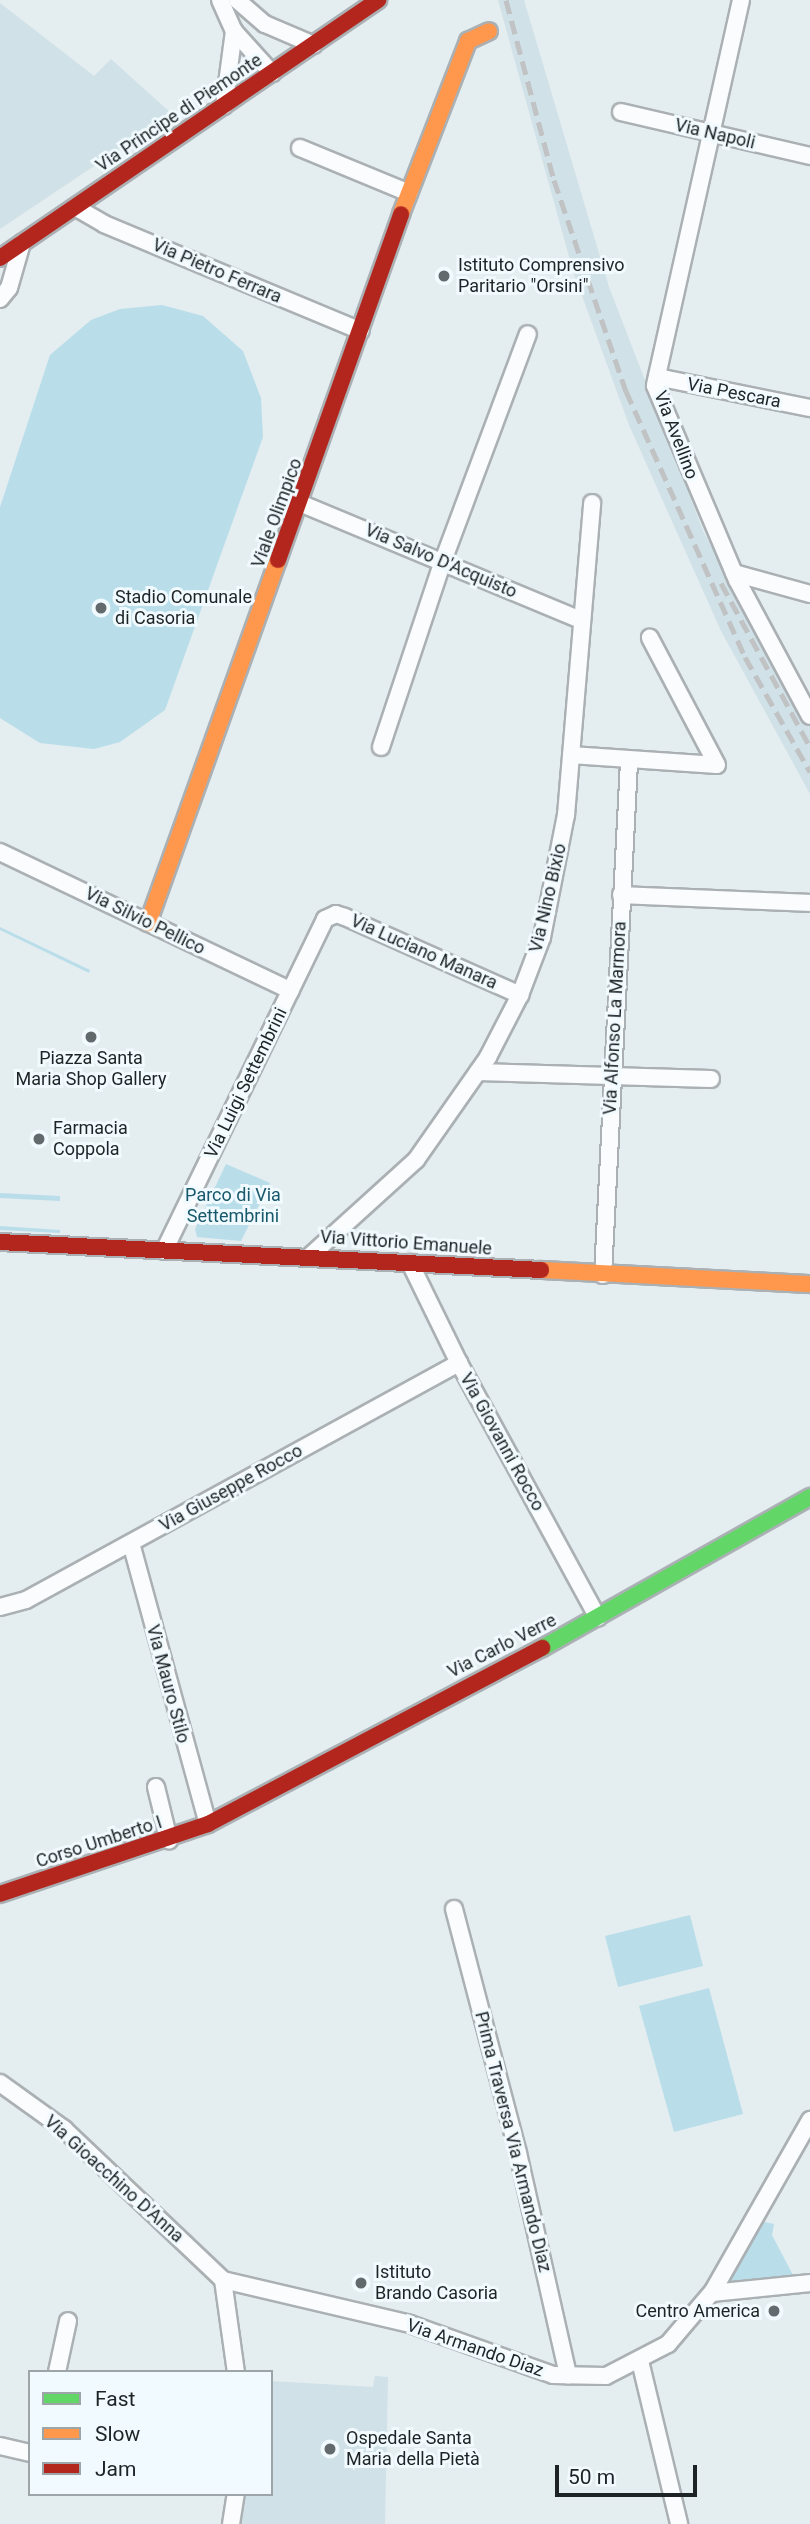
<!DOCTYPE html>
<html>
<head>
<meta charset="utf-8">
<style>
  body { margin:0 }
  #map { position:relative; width:810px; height:2524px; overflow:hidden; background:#e4edf0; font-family:Roboto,sans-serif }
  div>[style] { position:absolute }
  .built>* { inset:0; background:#d0e1e7 }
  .green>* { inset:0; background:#b9deea }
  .roads { filter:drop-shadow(2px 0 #aab0b3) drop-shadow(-2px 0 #aab0b3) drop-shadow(0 2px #aab0b3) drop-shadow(0 -2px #aab0b3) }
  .street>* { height:16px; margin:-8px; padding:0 8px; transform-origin:8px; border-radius:8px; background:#fbfcfd }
  .fast>* { height:16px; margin:-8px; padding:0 8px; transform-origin:8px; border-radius:8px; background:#63d668 }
  .slow>* { height:16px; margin:-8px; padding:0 8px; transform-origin:8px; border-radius:8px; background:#ff974d }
  .jam>* { height:16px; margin:-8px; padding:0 8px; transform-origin:8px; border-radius:8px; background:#b3261e }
  .rail>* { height:5px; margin-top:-2.5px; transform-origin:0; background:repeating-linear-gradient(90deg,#c0c2c3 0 14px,transparent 0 21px) }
  .dots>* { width:19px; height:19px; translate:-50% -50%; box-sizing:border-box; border:4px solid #f1fbff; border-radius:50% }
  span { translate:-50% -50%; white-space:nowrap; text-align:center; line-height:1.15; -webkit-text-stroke:6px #f1fbff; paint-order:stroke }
  .street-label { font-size:18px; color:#1e2426 }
  .poi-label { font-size:18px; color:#1e2426 }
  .left { translate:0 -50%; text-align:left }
  .right { translate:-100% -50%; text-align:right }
  .park-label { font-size:18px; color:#18586b }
  .legend { position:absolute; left:28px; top:2370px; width:245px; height:126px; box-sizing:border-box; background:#f1fbff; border:2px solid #9da5a8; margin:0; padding:9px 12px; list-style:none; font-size:21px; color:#1e2426 }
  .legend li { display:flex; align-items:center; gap:14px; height:35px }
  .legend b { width:35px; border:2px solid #9da5a8 }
  .scale { position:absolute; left:555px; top:2465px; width:142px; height:32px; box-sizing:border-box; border:4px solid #1e2426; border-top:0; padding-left:9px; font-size:21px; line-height:24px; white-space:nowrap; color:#1e2426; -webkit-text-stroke:5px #f1fbff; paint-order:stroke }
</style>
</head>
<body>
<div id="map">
  <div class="built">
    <div style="clip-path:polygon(498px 0,524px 0,609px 287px,704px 533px,810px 726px,810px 794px,721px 631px,629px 425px,573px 271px)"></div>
    <div style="clip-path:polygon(0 3px,94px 76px,111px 59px,172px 114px,0 229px)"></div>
    <div style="clip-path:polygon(375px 2376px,388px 2377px,385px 2524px,239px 2524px,244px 2494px,271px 2494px,271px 2381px,373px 2387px)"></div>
  </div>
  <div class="green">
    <div style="clip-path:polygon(162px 305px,203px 316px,243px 351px,261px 398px,263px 437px,165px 710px,120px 742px,94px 749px,40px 743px,0 718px,0 507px,50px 355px,91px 320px,120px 309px)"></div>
    <div style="clip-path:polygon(0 927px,90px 970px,89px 973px,0 930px)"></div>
    <div style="clip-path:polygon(226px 1164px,270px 1183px,241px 1241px,197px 1237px,195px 1229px)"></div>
    <div style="clip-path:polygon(0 1193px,60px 1196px,60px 1201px,0 1198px)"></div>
    <div style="clip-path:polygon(0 1226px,60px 1230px,60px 1233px,0 1230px)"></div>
    <div style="clip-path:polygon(690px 1915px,703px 1966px,618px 1987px,605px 1936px)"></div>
    <div style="clip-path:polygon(709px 1988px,743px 2114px,674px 2132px,639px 2006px)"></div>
    <div style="clip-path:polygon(760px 2221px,774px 2224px,772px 2235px,794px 2277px,732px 2286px,729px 2279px)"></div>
  </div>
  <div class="roads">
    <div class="street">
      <div style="left:220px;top:0;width:34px;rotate:66deg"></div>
      <div style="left:234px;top:31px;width:57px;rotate:47.9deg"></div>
      <div style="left:237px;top:0;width:37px;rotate:41deg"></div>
      <div style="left:265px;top:24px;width:53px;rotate:23.2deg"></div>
      <div style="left:741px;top:0;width:395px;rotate:102.6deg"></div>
      <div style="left:655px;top:386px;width:211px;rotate:67.1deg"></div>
      <div style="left:737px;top:580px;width:154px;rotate:61.8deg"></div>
      <div style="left:224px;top:106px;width:76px;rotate:-82.4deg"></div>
      <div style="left:621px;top:112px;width:194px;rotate:13.1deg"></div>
      <div style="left:300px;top:148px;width:118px;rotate:22.4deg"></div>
      <div style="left:75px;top:207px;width:34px;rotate:30deg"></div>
      <div style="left:104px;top:224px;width:278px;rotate:22.6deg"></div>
      <div style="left:0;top:299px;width:14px;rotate:-51deg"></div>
      <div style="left:9px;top:288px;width:47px;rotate:-73.9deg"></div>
      <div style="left:657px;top:377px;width:156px;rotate:11.5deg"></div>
      <div style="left:302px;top:504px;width:302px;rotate:22.6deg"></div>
      <div style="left:734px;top:573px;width:79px;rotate:15.4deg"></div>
      <div style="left:381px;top:747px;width:196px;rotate:-71.6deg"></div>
      <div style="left:443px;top:561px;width:242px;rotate:-69.5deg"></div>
      <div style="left:571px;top:755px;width:146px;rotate:3.9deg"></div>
      <div style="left:717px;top:765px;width:144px;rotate:-117.8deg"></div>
      <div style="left:0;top:852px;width:322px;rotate:25.5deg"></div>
      <div style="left:621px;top:895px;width:189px;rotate:2.4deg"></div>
      <div style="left:478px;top:1072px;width:233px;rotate:1.7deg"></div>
      <div style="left:164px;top:1251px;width:369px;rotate:-64.1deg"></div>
      <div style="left:325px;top:919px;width:12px;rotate:-24deg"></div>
      <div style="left:336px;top:914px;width:9px;rotate:18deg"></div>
      <div style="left:345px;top:917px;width:192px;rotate:24deg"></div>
      <div style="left:310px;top:1256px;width:143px;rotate:-42.2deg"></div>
      <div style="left:416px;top:1160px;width:126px;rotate:-55deg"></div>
      <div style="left:488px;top:1057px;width:70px;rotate:-62.7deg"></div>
      <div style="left:520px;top:995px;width:62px;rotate:-69.2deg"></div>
      <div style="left:542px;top:937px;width:124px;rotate:-78.9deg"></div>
      <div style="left:566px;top:815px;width:313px;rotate:-85.2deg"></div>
      <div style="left:410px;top:1263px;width:111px;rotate:63.9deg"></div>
      <div style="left:459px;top:1363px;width:290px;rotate:61.4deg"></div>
      <div style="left:603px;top:1275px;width:515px;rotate:-87.1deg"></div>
      <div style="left:131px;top:1543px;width:291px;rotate:74.7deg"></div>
      <div style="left:0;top:1607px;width:27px;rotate:-15deg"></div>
      <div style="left:26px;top:1600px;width:494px;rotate:-28.7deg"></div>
      <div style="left:156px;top:1787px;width:55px;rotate:76.2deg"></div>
      <div style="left:454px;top:1909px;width:252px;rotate:75.3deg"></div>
      <div style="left:518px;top:2153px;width:228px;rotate:77.3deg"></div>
      <div style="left:0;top:2083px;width:79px;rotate:35.7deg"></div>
      <div style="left:64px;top:2129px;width:219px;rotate:43.5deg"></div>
      <div style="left:223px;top:2280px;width:192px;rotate:13.2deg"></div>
      <div style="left:410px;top:2324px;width:152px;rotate:19.6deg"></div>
      <div style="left:553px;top:2375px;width:53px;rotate:1.1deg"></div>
      <div style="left:606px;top:2376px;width:70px;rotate:-27.3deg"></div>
      <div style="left:668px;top:2344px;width:70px;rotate:-49.7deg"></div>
      <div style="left:713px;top:2291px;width:197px;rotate:-60.4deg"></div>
      <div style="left:223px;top:2280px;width:93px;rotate:82deg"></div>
      <div style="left:712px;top:2293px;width:99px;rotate:-5.8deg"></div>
      <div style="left:640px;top:2361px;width:168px;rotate:76.5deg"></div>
      <div style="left:57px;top:2372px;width:52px;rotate:-77.8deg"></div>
      <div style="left:0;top:2446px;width:31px;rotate:13deg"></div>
      <div style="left:231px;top:2524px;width:30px;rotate:-81deg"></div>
    </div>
    <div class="fast">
      <div style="left:542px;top:1648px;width:308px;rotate:-29.4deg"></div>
    </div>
    <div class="slow">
      <div style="left:401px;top:214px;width:186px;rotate:-68.8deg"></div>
      <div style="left:468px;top:41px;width:23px;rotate:-25deg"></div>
      <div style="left:148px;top:923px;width:386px;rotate:-70.3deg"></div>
      <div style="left:541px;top:1270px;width:269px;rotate:3deg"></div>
    </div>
    <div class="jam">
      <div style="left:0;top:258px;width:458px;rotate:-34.3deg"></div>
      <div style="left:278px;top:560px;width:367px;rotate:-70.4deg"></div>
      <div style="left:0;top:1242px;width:542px;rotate:2.96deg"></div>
      <div style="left:0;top:1894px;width:219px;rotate:-18.6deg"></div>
      <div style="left:208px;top:1824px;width:378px;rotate:-27.8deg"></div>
    </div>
  </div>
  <div class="rail">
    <div style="left:506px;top:0;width:186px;rotate:75.1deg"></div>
    <div style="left:554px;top:180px;width:223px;rotate:71.2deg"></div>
    <div style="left:626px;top:391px;width:291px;rotate:65.9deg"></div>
    <div style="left:745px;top:657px;width:132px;rotate:60.5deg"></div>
    <div style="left:721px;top:583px;width:187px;rotate:61.5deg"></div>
  </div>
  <div class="dots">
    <div style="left:444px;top:276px;background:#636a6d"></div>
    <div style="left:101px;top:608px;background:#636a6d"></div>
    <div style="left:91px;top:1037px;background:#636a6d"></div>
    <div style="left:39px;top:1139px;background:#636a6d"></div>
    <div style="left:361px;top:2283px;background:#636a6d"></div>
    <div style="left:774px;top:2311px;background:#636a6d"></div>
    <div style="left:330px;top:2449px;background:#636a6d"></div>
  </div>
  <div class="street-label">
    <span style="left:179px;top:113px;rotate:-34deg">Via Principe di Piemonte</span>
    <span style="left:715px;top:134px;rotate:13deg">Via Napoli</span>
    <span style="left:217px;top:271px;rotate:23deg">Via Pietro Ferrara</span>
    <span style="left:734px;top:393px;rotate:11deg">Via Pescara</span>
    <span style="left:676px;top:435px;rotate:69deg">Via Avellino</span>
    <span style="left:277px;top:513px;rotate:-70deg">Viale Olimpico</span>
    <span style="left:441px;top:561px;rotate:23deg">Via Salvo D'Acquisto</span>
    <span style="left:548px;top:898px;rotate:-77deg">Via Nino Bixio</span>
    <span style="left:145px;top:921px;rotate:26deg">Via Silvio Pellico</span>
    <span style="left:424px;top:952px;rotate:24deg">Via Luciano Manara</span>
    <span style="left:615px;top:1018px;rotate:-87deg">Via Alfonso La Marmora</span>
    <span style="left:246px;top:1083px;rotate:-64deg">Via Luigi Settembrini</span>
    <span style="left:406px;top:1243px;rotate:4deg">Via Vittorio Emanuele</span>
    <span style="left:502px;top:1442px;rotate:61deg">Via Giovanni Rocco</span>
    <span style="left:231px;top:1488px;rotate:-29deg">Via Giuseppe Rocco</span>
    <span style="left:502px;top:1646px;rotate:-27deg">Via Carlo Verre</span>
    <span style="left:168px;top:1684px;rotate:75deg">Via Mauro Stilo</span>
    <span style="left:99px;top:1842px;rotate:-18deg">Corso Umberto I</span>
    <span style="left:513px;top:2142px;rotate:76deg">Prima Traversa Via Armando Diaz</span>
    <span style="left:114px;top:2179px;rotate:42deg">Via Gioacchino D'Anna</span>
    <span style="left:475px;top:2348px;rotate:19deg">Via Armando Diaz</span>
  </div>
  <div class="poi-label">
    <span class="left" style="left:458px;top:276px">Istituto Comprensivo<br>Paritario "Orsini"</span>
    <span class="left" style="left:115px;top:608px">Stadio Comunale<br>di Casoria</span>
    <span style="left:91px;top:1069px">Piazza Santa<br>Maria Shop Gallery</span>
    <span class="left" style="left:53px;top:1139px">Farmacia<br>Coppola</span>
    <span class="left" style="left:375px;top:2283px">Istituto<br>Brando Casoria</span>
    <span class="right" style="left:760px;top:2311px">Centro America</span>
    <span class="left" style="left:346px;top:2449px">Ospedale Santa<br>Maria della Pietà</span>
  </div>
  <div class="park-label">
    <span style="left:233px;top:1206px">Parco di Via<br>Settembrini</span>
  </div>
  <ul class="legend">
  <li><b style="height:9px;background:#63d668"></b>Fast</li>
  <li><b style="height:9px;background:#ff974d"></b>Slow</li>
  <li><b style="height:9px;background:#b3261e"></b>Jam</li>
  </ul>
  <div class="scale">50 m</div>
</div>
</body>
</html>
